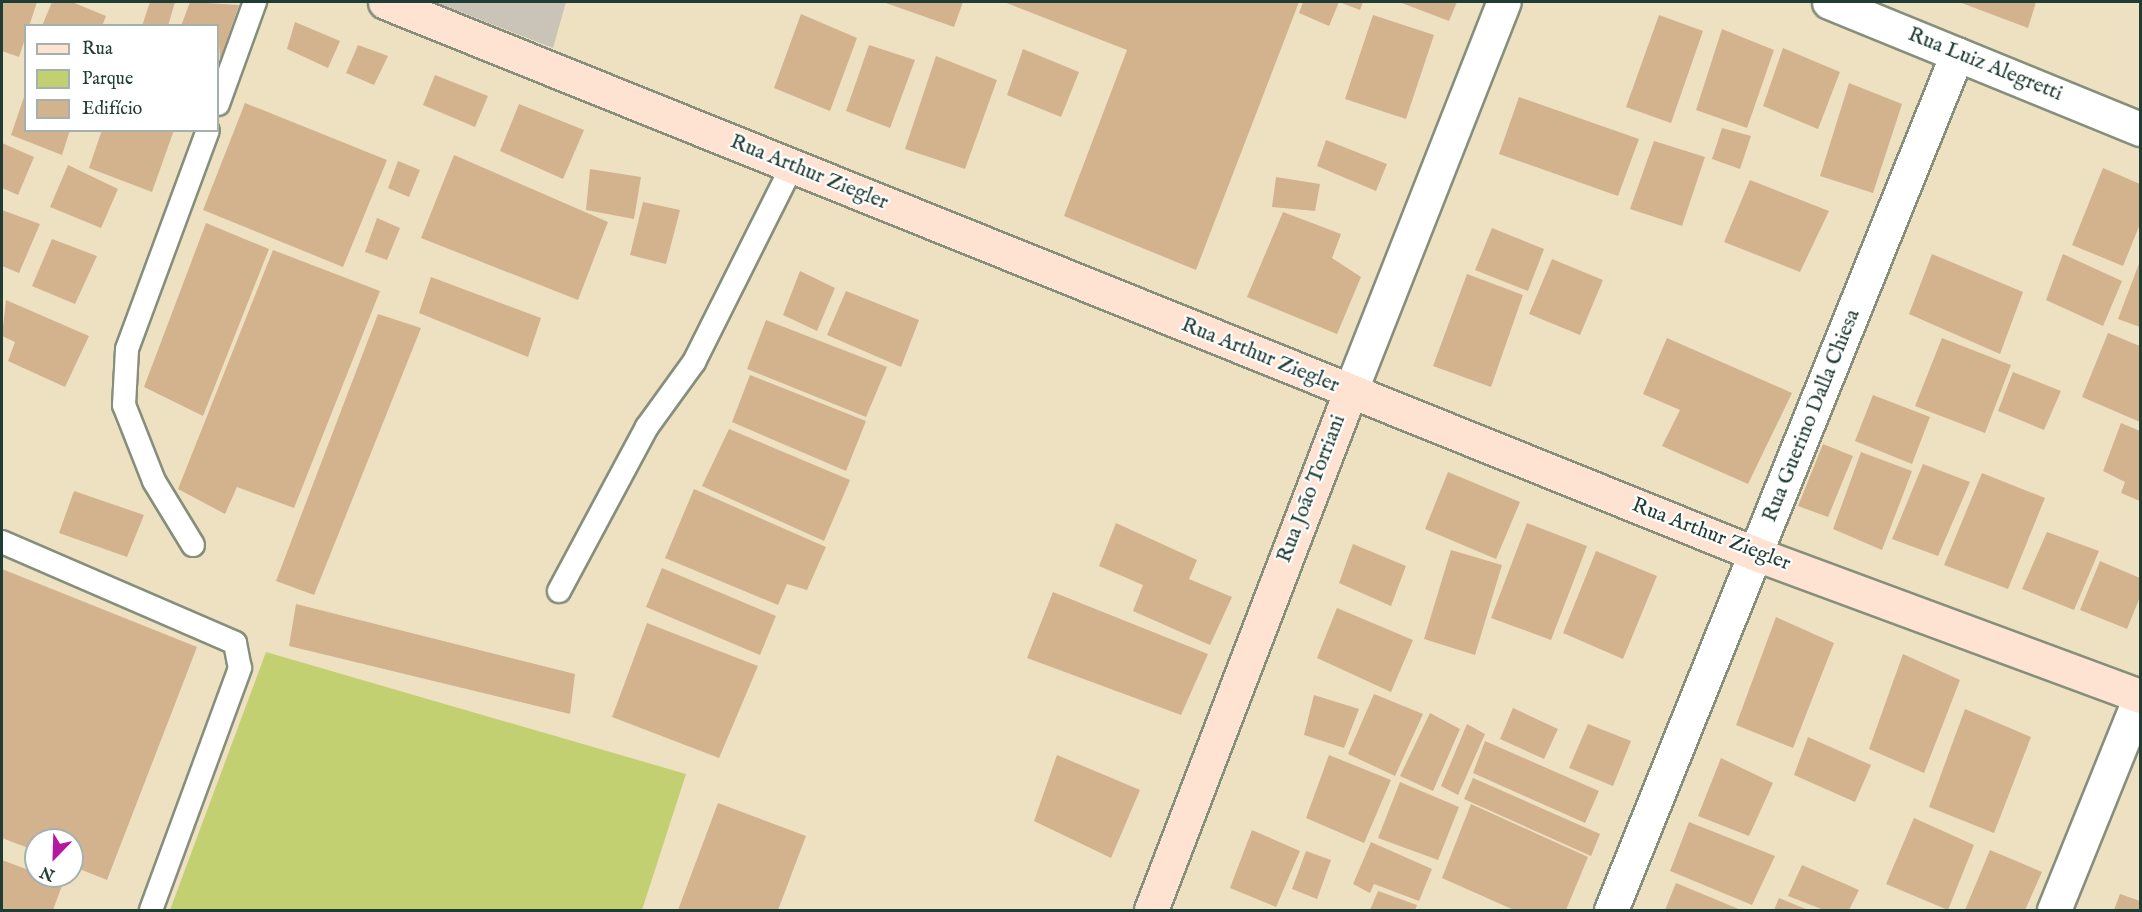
<!DOCTYPE html>
<html>
<head>
<meta charset="utf-8">
<style>
  body { margin:0 }
  #map { position:relative; width:2142px; height:912px; overflow:hidden; background:#eee1c2; font-family:"IM FELL English",serif }
  div>[style] { position:absolute }
  .industrial>* { inset:0; background:#c9c3b8 }
  .green>* { inset:0; background:#c2d072 }
  .building>* { inset:0; background:#d3b28e }
  .roads { filter:drop-shadow(2px 0 #868f7b) drop-shadow(-2px 0 #868f7b) drop-shadow(0 2px #868f7b) drop-shadow(0 -2px #868f7b) }
  .lane>* { height:22px; margin:-11px; padding:0 11px; transform-origin:11px; border-radius:11px; background:#fff }
  .street>* { height:33px; margin:-16.5px; padding:0 16.5px; transform-origin:16.5px; border-radius:16.5px; background:#fff }
  .secondary>* { height:33px; margin:-16.5px; padding:0 16.5px; transform-origin:16.5px; border-radius:16.5px; background:#fee3d2 }
  span { translate:-50% -50%; white-space:nowrap; text-align:center; line-height:1.15; -webkit-text-stroke:4.5px #fff; paint-order:stroke }
  .street-label { font-size:21px; color:#1f3d34 }
  .frame { position:absolute; inset:0; border:3px solid #1f3d34; pointer-events:none }
  .legend { position:absolute; left:24px; top:24px; width:195px; height:108px; box-sizing:border-box; background:#fff; border:2px solid #a5b1ae; margin:0; padding:8px 10px; list-style:none; font-size:18px; color:#1f3d34 }
  .legend li { display:flex; align-items:center; gap:12px; height:30px }
  .legend b { width:30px; border:2px solid #a5b1ae }
  .north { position:absolute; left:24px; top:828px; width:60px; height:60px; box-sizing:border-box; background:#fff; border:2px solid #a5b1ae; border-radius:50%; rotate:203deg; font-size:16px; font-weight:700; line-height:24px; text-align:center; color:#1f3d34 }
  .north::after { content:''; display:block; margin:auto; width:21px; height:27px; background:#b5179e; clip-path:polygon(50% 0,100% 100%,50% 72%,0 100%) }
</style>
</head>
<body>
<div id="map">
  <div class="industrial">
    <div style="clip-path:polygon(435px 2px,566px 2px,553px 48px)"></div>
  </div>
  <div class="green">
    <div style="clip-path:polygon(266px 652px,686px 774px,642px 910px,170px 910px)"></div>
  </div>
  <div class="building">
    <div style="clip-path:polygon(2px 2px,37px 2px,19px 57px,2px 51px)"></div>
    <div style="clip-path:polygon(52px 2px,72px 2px,106px 16px,102px 26px,42px 26px)"></div>
    <div style="clip-path:polygon(150px 2px,175px 2px,168px 26px,142px 26px)"></div>
    <div style="clip-path:polygon(190px 2px,239px 5px,220px 59px,218px 26px,181px 26px)"></div>
    <div style="clip-path:polygon(883px 2px,963px 2px,954px 27px)"></div>
    <div style="clip-path:polygon(1004px 2px,1299px 2px,1196px 270px,1064px 216px,1127px 50px)"></div>
    <div style="clip-path:polygon(1303px 2px,1339px 2px,1329px 26px,1299px 13px)"></div>
    <div style="clip-path:polygon(1339px 2px,1363px 2px,1360px 10px)"></div>
    <div style="clip-path:polygon(1399px 2px,1457px 2px,1449px 21px)"></div>
    <div style="clip-path:polygon(1959px 2px,2036px 2px,2028px 28px)"></div>
    <div style="clip-path:polygon(801px 14px,857px 38px,830px 111px,774px 88px)"></div>
    <div style="clip-path:polygon(1373px 15px,1434px 35px,1406px 119px,1345px 99px)"></div>
    <div style="clip-path:polygon(1659px 15px,1703px 31px,1671px 123px,1626px 107px)"></div>
    <div style="clip-path:polygon(295px 22px,340px 41px,328px 68px,287px 49px)"></div>
    <div style="clip-path:polygon(1722px 29px,1774px 50px,1747px 128px,1696px 110px)"></div>
    <div style="clip-path:polygon(358px 45px,388px 56px,374px 85px,346px 73px)"></div>
    <div style="clip-path:polygon(869px 45px,915px 60px,890px 128px,846px 111px)"></div>
    <div style="clip-path:polygon(1783px 48px,1840px 72px,1818px 129px,1763px 106px)"></div>
    <div style="clip-path:polygon(1023px 49px,1079px 72px,1061px 117px,1007px 95px)"></div>
    <div style="clip-path:polygon(936px 56px,997px 80px,965px 169px,905px 149px)"></div>
    <div style="clip-path:polygon(435px 75px,488px 96px,475px 127px,423px 105px)"></div>
    <div style="clip-path:polygon(1849px 83px,1902px 104px,1873px 193px,1820px 176px)"></div>
    <div style="clip-path:polygon(25px 94px,26px 130px,70px 130px,62px 155px,11px 135px)"></div>
    <div style="clip-path:polygon(1519px 97px,1639px 139px,1618px 196px,1499px 154px)"></div>
    <div style="clip-path:polygon(245px 103px,387px 160px,343px 267px,203px 210px)"></div>
    <div style="clip-path:polygon(519px 104px,584px 130px,563px 179px,500px 151px)"></div>
    <div style="clip-path:polygon(1722px 128px,1751px 136px,1740px 169px,1712px 159px)"></div>
    <div style="clip-path:polygon(102px 130px,174px 130px,152px 192px,89px 168px)"></div>
    <div style="clip-path:polygon(1326px 140px,1387px 164px,1376px 191px,1317px 166px)"></div>
    <div style="clip-path:polygon(1654px 141px,1705px 157px,1682px 226px,1630px 209px)"></div>
    <div style="clip-path:polygon(2px 143px,34px 157px,18px 195px,2px 188px)"></div>
    <div style="clip-path:polygon(454px 155px,608px 222px,578px 300px,421px 238px)"></div>
    <div style="clip-path:polygon(398px 161px,420px 170px,409px 197px,388px 188px)"></div>
    <div style="clip-path:polygon(68px 165px,118px 189px,101px 228px,50px 207px)"></div>
    <div style="clip-path:polygon(2103px 168px,2140px 184px,2140px 224px,2123px 266px,2072px 245px)"></div>
    <div style="clip-path:polygon(590px 169px,641px 177px,634px 219px,586px 210px)"></div>
    <div style="clip-path:polygon(1276px 177px,1320px 184px,1315px 211px,1272px 207px)"></div>
    <div style="clip-path:polygon(1750px 180px,1829px 211px,1800px 272px,1724px 242px)"></div>
    <div style="clip-path:polygon(643px 202px,680px 210px,666px 264px,630px 255px)"></div>
    <div style="clip-path:polygon(2px 210px,40px 224px,19px 273px,2px 266px)"></div>
    <div style="clip-path:polygon(1283px 212px,1341px 234px,1332px 258px,1361px 277px,1337px 334px,1247px 297px)"></div>
    <div style="clip-path:polygon(377px 218px,400px 228px,387px 260px,365px 252px)"></div>
    <div style="clip-path:polygon(206px 223px,269px 249px,203px 416px,144px 387px)"></div>
    <div style="clip-path:polygon(1492px 228px,1544px 249px,1528px 291px,1475px 270px)"></div>
    <div style="clip-path:polygon(52px 239px,97px 256px,75px 304px,32px 286px)"></div>
    <div style="clip-path:polygon(273px 250px,380px 291px,294px 508px,237px 487px,225px 514px,178px 489px)"></div>
    <div style="clip-path:polygon(1932px 254px,2023px 292px,2000px 354px,1909px 314px)"></div>
    <div style="clip-path:polygon(2063px 254px,2122px 281px,2103px 326px,2046px 300px)"></div>
    <div style="clip-path:polygon(1552px 259px,1603px 280px,1580px 335px,1529px 314px)"></div>
    <div style="clip-path:polygon(2140px 261px,2140px 327px,2118px 319px)"></div>
    <div style="clip-path:polygon(800px 271px,835px 288px,817px 331px,783px 315px)"></div>
    <div style="clip-path:polygon(1467px 274px,1523px 295px,1491px 387px,1433px 366px)"></div>
    <div style="clip-path:polygon(431px 277px,541px 318px,528px 357px,419px 313px)"></div>
    <div style="clip-path:polygon(846px 291px,919px 320px,901px 367px,827px 335px)"></div>
    <div style="clip-path:polygon(6px 300px,89px 336px,65px 387px,8px 361px,15px 342px,2px 336px)"></div>
    <div style="clip-path:polygon(378px 314px,421px 328px,314px 595px,276px 581px)"></div>
    <div style="clip-path:polygon(766px 320px,887px 367px,866px 417px,747px 369px)"></div>
    <div style="clip-path:polygon(2108px 333px,2140px 346px,2140px 422px,2082px 397px)"></div>
    <div style="clip-path:polygon(1667px 338px,1792px 393px,1748px 484px,1662px 446px,1680px 410px,1643px 394px)"></div>
    <div style="clip-path:polygon(1942px 338px,2011px 365px,1985px 433px,1915px 406px)"></div>
    <div style="clip-path:polygon(2013px 372px,2061px 391px,2044px 430px,1998px 411px)"></div>
    <div style="clip-path:polygon(750px 375px,866px 421px,846px 471px,732px 422px)"></div>
    <div style="clip-path:polygon(1873px 395px,1930px 417px,1912px 464px,1855px 441px)"></div>
    <div style="clip-path:polygon(2121px 423px,2140px 431px,2140px 501px,2121px 493px,2125px 482px,2103px 471px)"></div>
    <div style="clip-path:polygon(729px 429px,850px 480px,824px 541px,702px 486px)"></div>
    <div style="clip-path:polygon(1823px 444px,1853px 456px,1828px 517px,1798px 506px)"></div>
    <div style="clip-path:polygon(1861px 452px,1912px 471px,1882px 550px,1833px 529px)"></div>
    <div style="clip-path:polygon(1923px 464px,1970px 482px,1938px 556px,1892px 539px)"></div>
    <div style="clip-path:polygon(1448px 472px,1520px 502px,1496px 559px,1425px 529px)"></div>
    <div style="clip-path:polygon(1982px 473px,2045px 498px,2008px 589px,1944px 565px)"></div>
    <div style="clip-path:polygon(694px 489px,826px 547px,807px 590px,787px 584px,778px 605px,665px 558px)"></div>
    <div style="clip-path:polygon(74px 491px,144px 515px,127px 557px,59px 533px)"></div>
    <div style="clip-path:polygon(1116px 523px,1197px 560px,1189px 579px,1232px 597px,1210px 645px,1133px 611px,1143px 585px,1099px 566px)"></div>
    <div style="clip-path:polygon(1527px 523px,1587px 546px,1551px 640px,1491px 618px)"></div>
    <div style="clip-path:polygon(2047px 532px,2099px 551px,2074px 610px,2022px 589px)"></div>
    <div style="clip-path:polygon(1353px 544px,1406px 566px,1391px 606px,1339px 583px)"></div>
    <div style="clip-path:polygon(1451px 550px,1502px 565px,1475px 655px,1424px 639px)"></div>
    <div style="clip-path:polygon(1596px 551px,1657px 576px,1623px 659px,1563px 633px)"></div>
    <div style="clip-path:polygon(2100px 561px,2140px 578px,2140px 597px,2127px 629px,2080px 610px)"></div>
    <div style="clip-path:polygon(662px 568px,776px 616px,760px 655px,646px 607px)"></div>
    <div style="clip-path:polygon(2px 569px,197px 647px,107px 880px,72px 866px,72px 840px,36px 840px,36px 851px,2px 838px)"></div>
    <div style="clip-path:polygon(1053px 592px,1208px 654px,1181px 715px,1027px 658px)"></div>
    <div style="clip-path:polygon(296px 604px,575px 674px,570px 714px,289px 646px)"></div>
    <div style="clip-path:polygon(1337px 608px,1413px 640px,1391px 692px,1317px 658px)"></div>
    <div style="clip-path:polygon(1776px 617px,1834px 643px,1793px 748px,1736px 725px)"></div>
    <div style="clip-path:polygon(647px 623px,758px 666px,719px 758px,612px 717px)"></div>
    <div style="clip-path:polygon(1903px 654px,1960px 680px,1924px 773px,1869px 749px)"></div>
    <div style="clip-path:polygon(1374px 694px,1423px 714px,1395px 776px,1348px 754px)"></div>
    <div style="clip-path:polygon(1314px 695px,1359px 709px,1344px 748px,1304px 735px)"></div>
    <div style="clip-path:polygon(1513px 708px,1558px 729px,1544px 759px,1500px 739px)"></div>
    <div style="clip-path:polygon(1965px 709px,2031px 737px,1994px 833px,1929px 807px)"></div>
    <div style="clip-path:polygon(1430px 713px,1460px 729px,1433px 791px,1400px 776px)"></div>
    <div style="clip-path:polygon(1467px 724px,1485px 734px,1458px 795px,1441px 786px)"></div>
    <div style="clip-path:polygon(1588px 724px,1631px 741px,1613px 786px,1569px 768px)"></div>
    <div style="clip-path:polygon(1808px 737px,1871px 765px,1855px 802px,1794px 775px)"></div>
    <div style="clip-path:polygon(1485px 741px,1599px 791px,1585px 823px,1473px 773px)"></div>
    <div style="clip-path:polygon(1057px 755px,1140px 790px,1111px 858px,1034px 821px)"></div>
    <div style="clip-path:polygon(1329px 755px,1391px 780px,1364px 843px,1306px 818px)"></div>
    <div style="clip-path:polygon(1721px 758px,1773px 783px,1749px 836px,1698px 816px)"></div>
    <div style="clip-path:polygon(1473px 778px,1600px 834px,1591px 856px,1464px 799px)"></div>
    <div style="clip-path:polygon(1400px 782px,1459px 807px,1438px 860px,1378px 838px)"></div>
    <div style="clip-path:polygon(718px 803px,806px 836px,778px 910px,678px 910px)"></div>
    <div style="clip-path:polygon(1471px 804px,1588px 857px,1566px 910px,1514px 910px,1442px 878px)"></div>
    <div style="clip-path:polygon(1914px 818px,1974px 845px,1948px 910px,1886px 884px)"></div>
    <div style="clip-path:polygon(1689px 822px,1775px 856px,1752px 905px,1670px 871px)"></div>
    <div style="clip-path:polygon(1252px 830px,1300px 851px,1276px 907px,1230px 888px)"></div>
    <div style="clip-path:polygon(1371px 842px,1432px 869px,1419px 901px,1374px 884px,1370px 893px,1353px 884px)"></div>
    <div style="clip-path:polygon(1990px 850px,2042px 872px,2025px 910px,1965px 910px)"></div>
    <div style="clip-path:polygon(1306px 851px,1331px 860px,1317px 899px,1292px 889px)"></div>
    <div style="clip-path:polygon(2px 860px,63px 883px,53px 910px,2px 910px)"></div>
    <div style="clip-path:polygon(1802px 865px,1859px 890px,1849px 910px,1824px 910px,1788px 896px)"></div>
    <div style="clip-path:polygon(1676px 883px,1741px 910px,1665px 910px)"></div>
    <div style="clip-path:polygon(1378px 891px,1417px 905px,1415px 910px,1370px 910px)"></div>
    <div style="clip-path:polygon(2120px 894px,2140px 901px,2140px 910px,2114px 910px)"></div>
    <div style="clip-path:polygon(1779px 898px,1808px 910px,1774px 910px)"></div>
  </div>
  <div class="roads">
    <div class="lane">
      <div style="left:218px;top:104px;width:109px;rotate:-70.1deg"></div>
      <div style="left:2px;top:542px;width:254px;rotate:23.4deg"></div>
      <div style="left:235px;top:643px;width:25px;rotate:79deg"></div>
      <div style="left:240px;top:668px;width:258px;rotate:110.2deg"></div>
      <div style="left:193px;top:545px;width:75px;rotate:-121.4deg"></div>
      <div style="left:154px;top:481px;width:82px;rotate:-111.5deg"></div>
      <div style="left:124px;top:405px;width:56px;rotate:-86.9deg"></div>
      <div style="left:127px;top:349px;width:233px;rotate:-69.7deg"></div>
      <div style="left:559px;top:591px;width:186px;rotate:-61.8deg"></div>
      <div style="left:647px;top:427px;width:80px;rotate:-54.1deg"></div>
      <div style="left:694px;top:362px;width:219px;rotate:-63.4deg"></div>
    </div>
    <div class="street">
      <div style="left:1829px;top:2px;width:336px;rotate:22.2deg"></div>
      <div style="left:1350px;top:392px;width:419px;rotate:-68.5deg"></div>
      <div style="left:1611px;top:910px;width:923px;rotate:-67.99deg"></div>
      <div style="left:2054px;top:910px;width:230px;rotate:-68deg"></div>
    </div>
    <div class="secondary">
      <div style="left:385px;top:2px;width:1478px;rotate:21.93deg"></div>
      <div style="left:1756px;top:554px;width:409px;rotate:20.3deg"></div>
      <div style="left:1151px;top:910px;width:555px;rotate:-68.98deg"></div>
    </div>
  </div>
  <div class="street-label">
    <span style="left:1985px;top:65px;rotate:22deg">Rua Luiz Alegretti</span>
    <span style="left:809px;top:173px;rotate:22deg">Rua Arthur Ziegler</span>
    <span style="left:1260px;top:356px;rotate:22deg">Rua Arthur Ziegler</span>
    <span style="left:1812px;top:416px;rotate:-68deg">Rua Guerino Dalla Chiesa</span>
    <span style="left:1312px;top:489px;rotate:-69deg">Rua João Torriani</span>
    <span style="left:1711px;top:535px;rotate:21deg">Rua Arthur Ziegler</span>
  </div>
  <div class="frame"></div>
  <ul class="legend">
  <li><b style="height:8px;background:#fee3d2"></b>Rua</li>
  <li><b style="height:16px;background:#c2d072"></b>Parque</li>
  <li><b style="height:16px;background:#d3b28e"></b>Edifício</li>
  </ul>
  <div class="north">N</div>
</div>
</body>
</html>
